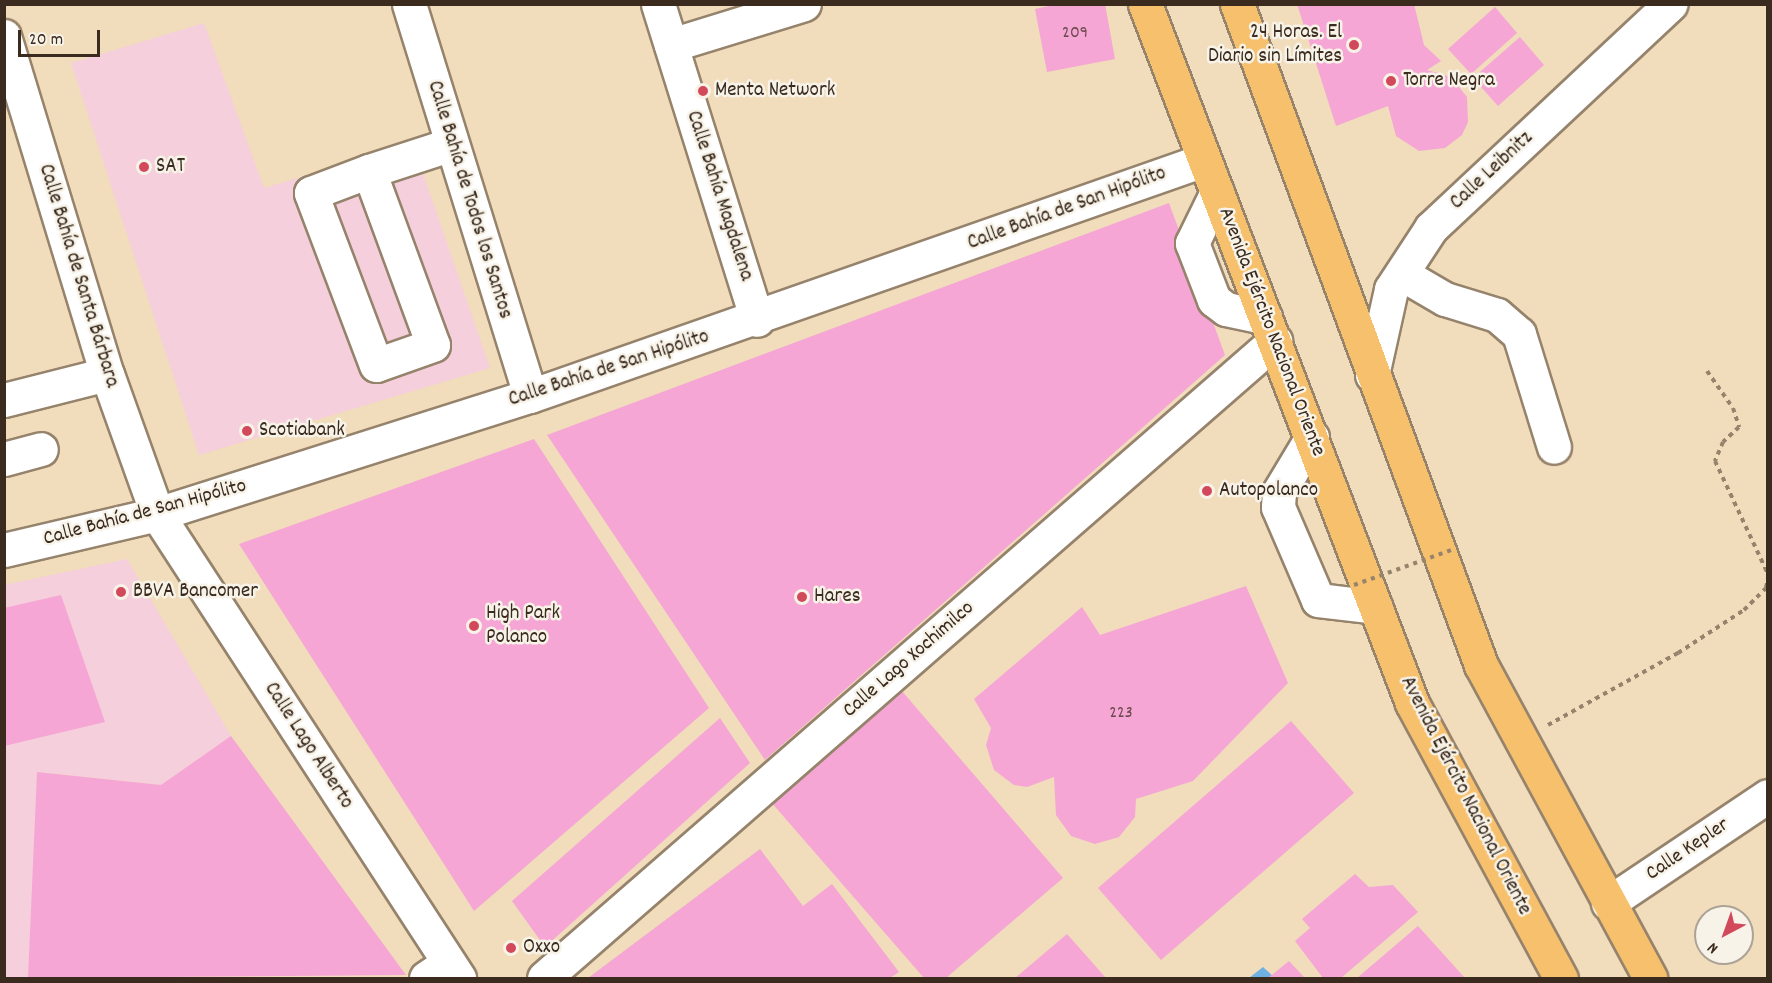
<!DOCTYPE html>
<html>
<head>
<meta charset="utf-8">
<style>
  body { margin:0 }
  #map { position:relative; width:1772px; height:983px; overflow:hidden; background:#f1dcbb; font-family:Dekko,sans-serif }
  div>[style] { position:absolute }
  .built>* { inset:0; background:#f5cfdb }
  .water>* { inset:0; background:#6eb2e4 }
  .building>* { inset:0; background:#f5a6d5 }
  .path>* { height:4px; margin-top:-2px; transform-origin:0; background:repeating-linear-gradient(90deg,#96836c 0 4.5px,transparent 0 9px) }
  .roads { filter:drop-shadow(2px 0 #96836c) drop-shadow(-2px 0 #96836c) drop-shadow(0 2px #96836c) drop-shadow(0 -2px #96836c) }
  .minor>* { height:33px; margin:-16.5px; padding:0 16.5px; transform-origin:16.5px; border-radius:16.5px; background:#fff }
  .major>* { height:33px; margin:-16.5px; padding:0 16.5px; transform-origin:16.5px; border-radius:16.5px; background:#f7c06c }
  .path-bridge>* { height:4px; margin-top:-2px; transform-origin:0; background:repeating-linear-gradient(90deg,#96836c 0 4.5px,transparent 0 9px) }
  .dots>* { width:16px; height:16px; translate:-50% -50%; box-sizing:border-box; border:3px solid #f7f3e8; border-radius:50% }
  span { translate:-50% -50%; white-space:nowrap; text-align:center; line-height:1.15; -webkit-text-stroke:5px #f7f3e8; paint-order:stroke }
  .number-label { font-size:18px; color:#6a494c }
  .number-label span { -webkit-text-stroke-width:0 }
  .poi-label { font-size:21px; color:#3b2a1e }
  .right { translate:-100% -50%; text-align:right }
  .left { translate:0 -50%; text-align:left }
  .street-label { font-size:21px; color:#3b2a1e }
  .frame { position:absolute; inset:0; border:6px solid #3b2a1e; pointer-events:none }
  .north { position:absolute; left:1694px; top:905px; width:60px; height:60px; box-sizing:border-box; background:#f7f3e8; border:2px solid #aca397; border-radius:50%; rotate:221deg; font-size:16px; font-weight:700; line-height:24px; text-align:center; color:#3b2a1e }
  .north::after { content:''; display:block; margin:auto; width:21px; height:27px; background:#d1495b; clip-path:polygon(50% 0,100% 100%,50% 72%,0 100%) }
  .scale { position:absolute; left:18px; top:30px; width:82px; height:27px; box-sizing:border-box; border:3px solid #3b2a1e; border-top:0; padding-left:8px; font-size:18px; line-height:21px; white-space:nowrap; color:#3b2a1e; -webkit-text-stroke:4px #f7f3e8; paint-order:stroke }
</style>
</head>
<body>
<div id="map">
  <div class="built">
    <div style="clip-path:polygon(204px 23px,264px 188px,413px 144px,490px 368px,199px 455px,71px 63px)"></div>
    <div style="clip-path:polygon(127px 559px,231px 736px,161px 785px,38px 772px,33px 978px,5px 978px,4px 585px)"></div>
  </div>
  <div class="water">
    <div style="clip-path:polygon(1263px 967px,1275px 978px,1249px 978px)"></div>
  </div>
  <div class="building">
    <div style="clip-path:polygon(1058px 4px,1105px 4px,1115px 59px,1047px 72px,1035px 9px)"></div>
    <div style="clip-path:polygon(1297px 4px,1414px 4px,1424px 45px,1441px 61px,1427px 70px,1451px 77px,1467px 97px,1468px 122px,1462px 135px,1445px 148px,1419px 151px,1396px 136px,1388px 106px,1336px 126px)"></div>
    <div style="clip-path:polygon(1495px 7px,1517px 33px,1471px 74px,1448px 49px)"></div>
    <div style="clip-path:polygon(1520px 37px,1544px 65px,1498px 106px,1473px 78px)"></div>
    <div style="clip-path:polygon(1169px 203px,1225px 355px,765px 760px,547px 435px)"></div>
    <div style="clip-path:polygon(534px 439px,709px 708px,474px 911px,239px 544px)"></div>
    <div style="clip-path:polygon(1246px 586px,1288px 683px,1193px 781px,1136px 799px,1135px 817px,1119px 837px,1095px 844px,1071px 836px,1056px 815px,1054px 777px,1027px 787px,1014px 785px,994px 770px,986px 745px,991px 728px,974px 699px,1082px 607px,1100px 635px)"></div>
    <div style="clip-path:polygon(61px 595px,105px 722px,4px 746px,4px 608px)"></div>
    <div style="clip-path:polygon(901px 690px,1063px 878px,946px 978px,924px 978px,771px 802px)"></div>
    <div style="clip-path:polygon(720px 718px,750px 763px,545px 947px,512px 901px)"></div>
    <div style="clip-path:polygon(1291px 721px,1354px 793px,1161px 960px,1098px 888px)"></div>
    <div style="clip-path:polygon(231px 736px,406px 975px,28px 978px,37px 772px,161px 785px)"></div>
    <div style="clip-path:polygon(760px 849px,803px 906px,832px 884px,899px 972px,890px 978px,588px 978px)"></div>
    <div style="clip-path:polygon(1355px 874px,1369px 887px,1393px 885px,1418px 912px,1341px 978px,1323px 978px,1295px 941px,1310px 928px,1302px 919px)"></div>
    <div style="clip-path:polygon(1418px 926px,1465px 978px,1357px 978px)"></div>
    <div style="clip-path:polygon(1067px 934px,1106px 978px,1015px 978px)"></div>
    <div style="clip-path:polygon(1289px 961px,1305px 978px,1268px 978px)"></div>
  </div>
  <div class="path">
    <div style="left:1707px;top:371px;width:45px;rotate:54.9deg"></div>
    <div style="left:1733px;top:408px;width:20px;rotate:72deg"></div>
    <div style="left:1739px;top:427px;width:22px;rotate:137deg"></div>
    <div style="left:1723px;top:442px;width:21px;rotate:113deg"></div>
    <div style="left:1715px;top:461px;width:125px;rotate:64.9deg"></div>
    <div style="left:1548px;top:725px;width:149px;rotate:-29deg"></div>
    <div style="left:1678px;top:653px;width:79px;rotate:-33.1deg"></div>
    <div style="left:1744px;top:610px;width:31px;rotate:-45deg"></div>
    <div style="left:1766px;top:588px;width:10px;rotate:-79deg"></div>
  </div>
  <div class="roads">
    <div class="minor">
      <div style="left:409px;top:4px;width:410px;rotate:72.8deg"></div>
      <div style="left:658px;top:4px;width:331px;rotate:72.6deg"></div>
      <div style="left:4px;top:36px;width:353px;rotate:73.1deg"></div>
      <div style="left:107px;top:374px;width:149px;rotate:70.3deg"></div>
      <div style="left:157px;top:514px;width:554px;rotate:56.94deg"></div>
      <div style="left:671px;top:45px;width:139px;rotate:-17.1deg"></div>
      <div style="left:369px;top:171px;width:185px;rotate:69.8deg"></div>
      <div style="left:433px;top:345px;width:60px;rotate:160.7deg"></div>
      <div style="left:376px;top:365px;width:184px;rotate:-110.7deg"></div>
      <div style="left:311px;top:193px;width:62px;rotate:-20.8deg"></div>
      <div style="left:369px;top:171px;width:87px;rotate:-18deg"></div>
      <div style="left:1217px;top:192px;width:57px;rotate:116.1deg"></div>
      <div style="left:1192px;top:243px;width:61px;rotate:68.9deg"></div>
      <div style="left:1214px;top:300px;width:15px;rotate:37deg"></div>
      <div style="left:1226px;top:309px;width:40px;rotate:12deg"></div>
      <div style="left:1402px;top:274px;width:50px;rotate:30.2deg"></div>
      <div style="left:1445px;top:299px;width:54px;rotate:17.1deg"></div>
      <div style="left:1497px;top:315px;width:29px;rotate:41deg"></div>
      <div style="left:1519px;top:334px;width:118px;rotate:72.8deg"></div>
      <div style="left:1372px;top:375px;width:88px;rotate:-77.5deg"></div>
      <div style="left:1391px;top:289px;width:73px;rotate:-56.7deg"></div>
      <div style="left:1431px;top:228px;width:328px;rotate:-43.1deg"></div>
      <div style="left:4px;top:400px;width:106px;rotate:-14.2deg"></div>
      <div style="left:1312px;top:437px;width:64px;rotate:121deg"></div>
      <div style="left:1279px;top:492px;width:15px;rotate:94deg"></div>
      <div style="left:1278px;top:507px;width:101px;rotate:66.7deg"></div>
      <div style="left:1318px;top:600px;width:58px;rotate:6.9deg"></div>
      <div style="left:4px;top:459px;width:38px;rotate:-15deg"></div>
      <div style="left:4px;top:550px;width:157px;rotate:-13.2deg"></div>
      <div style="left:157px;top:514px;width:391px;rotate:-17.6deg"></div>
      <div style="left:530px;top:396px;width:714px;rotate:-19.3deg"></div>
      <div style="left:1608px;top:903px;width:192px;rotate:-33.8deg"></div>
      <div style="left:426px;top:978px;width:27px;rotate:-34deg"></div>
      <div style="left:544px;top:978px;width:970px;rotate:-41.07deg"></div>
    </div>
    <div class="major">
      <div style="left:1145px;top:4px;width:748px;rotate:69.09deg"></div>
      <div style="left:1412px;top:703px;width:313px;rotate:61.6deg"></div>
      <div style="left:1237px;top:4px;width:705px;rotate:69.74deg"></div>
      <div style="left:1481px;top:665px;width:356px;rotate:61.6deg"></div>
    </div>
  </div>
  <div class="path-bridge">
    <div style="left:1354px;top:585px;width:106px;rotate:-19.8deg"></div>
  </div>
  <div class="dots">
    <div style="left:1354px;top:45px;background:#d1495b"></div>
    <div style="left:1391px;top:81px;background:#d1495b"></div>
    <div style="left:703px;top:91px;background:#d1495b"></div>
    <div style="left:144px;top:167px;background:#d1495b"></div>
    <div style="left:247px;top:431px;background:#d1495b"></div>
    <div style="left:1207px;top:491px;background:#d1495b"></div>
    <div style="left:121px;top:592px;background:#d1495b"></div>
    <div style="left:802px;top:597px;background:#d1495b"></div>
    <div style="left:474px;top:626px;background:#d1495b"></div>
    <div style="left:511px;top:948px;background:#d1495b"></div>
  </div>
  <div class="number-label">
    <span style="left:1075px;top:34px">209</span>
    <span style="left:1121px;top:714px">223</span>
  </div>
  <div class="poi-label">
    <span class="right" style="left:1342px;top:45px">24 Horas. El<br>Diario sin Límites</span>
    <span class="left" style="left:1403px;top:81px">Torre Negra</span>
    <span class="left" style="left:715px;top:91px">Menta Network</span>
    <span class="left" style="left:156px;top:167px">SAT</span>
    <span class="left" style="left:259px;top:431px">Scotiabank</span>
    <span class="left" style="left:1219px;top:491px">Autopolanco</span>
    <span class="left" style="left:133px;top:592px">BBVA Bancomer</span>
    <span class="left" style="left:814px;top:597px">Hares</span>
    <span class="left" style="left:486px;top:626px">High Park<br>Polanco</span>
    <span class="left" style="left:523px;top:948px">Oxxo</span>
  </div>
  <div class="street-label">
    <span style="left:1492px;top:171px;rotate:-43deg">Calle Leibnitz</span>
    <span style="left:719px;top:196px;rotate:72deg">Calle Bahía Magdalena</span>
    <span style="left:469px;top:200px;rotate:73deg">Calle Bahía de Todos los Santos</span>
    <span style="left:1067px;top:209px;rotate:-20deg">Calle Bahía de San Hipólito</span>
    <span style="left:78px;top:276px;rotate:73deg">Calle Bahía de Santa Bárbara</span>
    <span style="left:1271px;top:332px;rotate:69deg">Avenida Ejército Nacional Oriente</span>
    <span style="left:609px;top:369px;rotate:-18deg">Calle Bahía de San Hipólito</span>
    <span style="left:145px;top:513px;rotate:-15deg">Calle Bahía de San Hipólito</span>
    <span style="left:909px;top:660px;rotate:-41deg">Calle Lago Xochimilco</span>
    <span style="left:308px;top:746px;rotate:57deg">Calle Lago Alberto</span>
    <span style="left:1465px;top:796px;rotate:63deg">Avenida Ejército Nacional Oriente</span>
    <span style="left:1688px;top:850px;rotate:-34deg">Calle Kepler</span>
  </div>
  <div class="frame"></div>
  <div class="north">N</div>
  <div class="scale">20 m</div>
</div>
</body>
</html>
